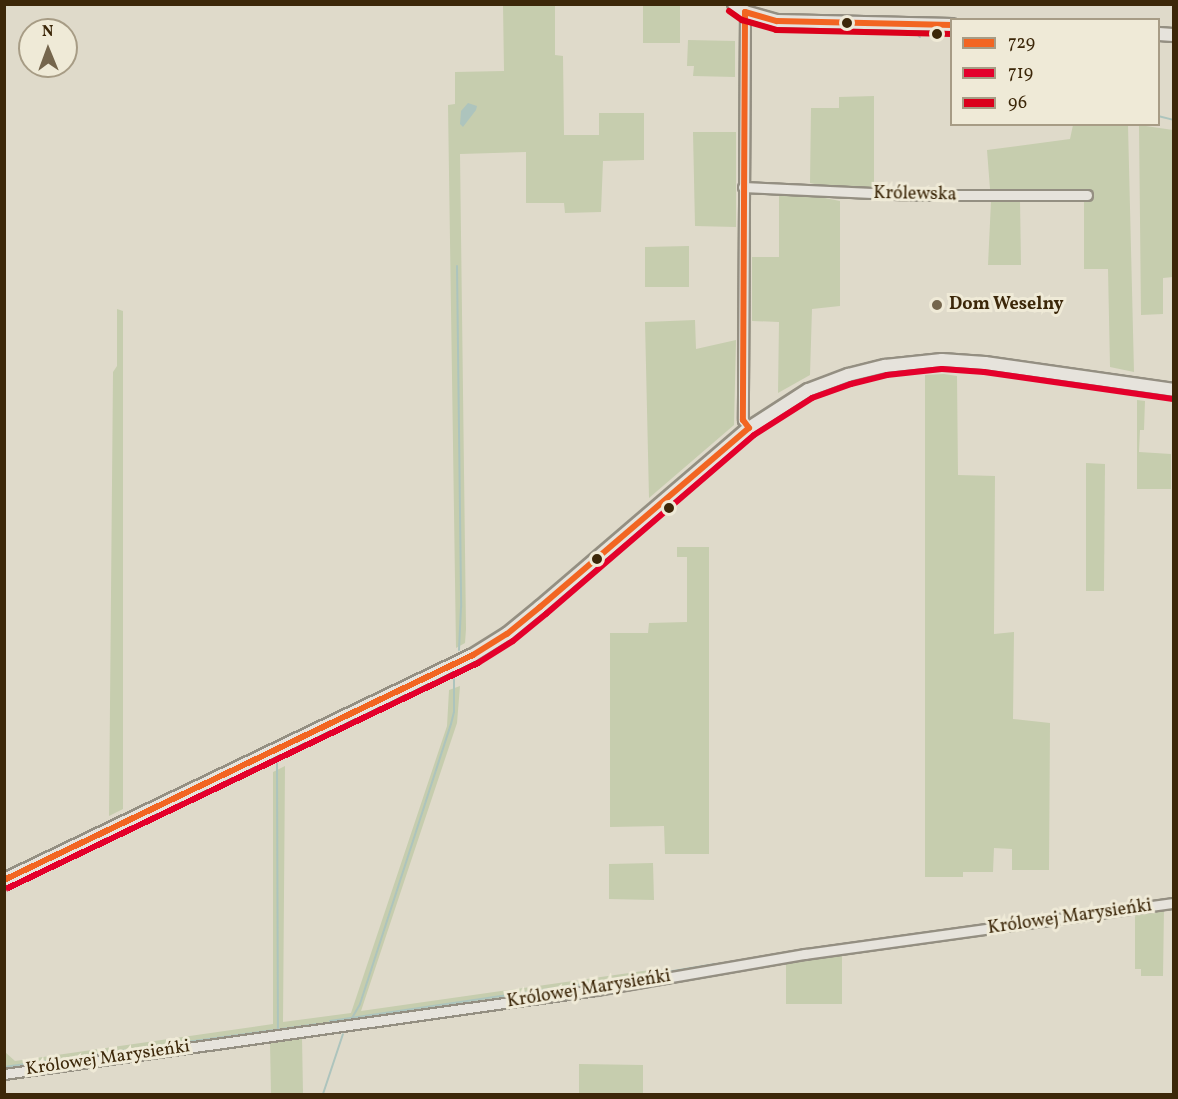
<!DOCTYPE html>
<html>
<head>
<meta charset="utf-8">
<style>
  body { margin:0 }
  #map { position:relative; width:1178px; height:1099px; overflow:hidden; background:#dfdaca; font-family:Vollkorn,serif }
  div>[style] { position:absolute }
  .green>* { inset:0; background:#c6cdae }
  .water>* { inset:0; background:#adc4bd }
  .stream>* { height:2px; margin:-1px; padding:0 1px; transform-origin:1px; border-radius:1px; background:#adc4bd }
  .roads { filter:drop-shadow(2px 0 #948f82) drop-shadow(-2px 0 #948f82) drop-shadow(0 2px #948f82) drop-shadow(0 -2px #948f82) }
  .street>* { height:9px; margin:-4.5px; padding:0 4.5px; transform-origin:4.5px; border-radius:4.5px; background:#e6e3dc }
  .secondary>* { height:12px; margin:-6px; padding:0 6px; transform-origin:6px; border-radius:6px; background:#e6e3dc }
  .bus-1>* { height:6px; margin:-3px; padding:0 3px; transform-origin:3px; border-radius:3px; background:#f26522 }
  .bus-2>* { height:6px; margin:-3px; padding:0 3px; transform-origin:3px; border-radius:3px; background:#e4002b }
  .bus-3>* { height:6px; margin:-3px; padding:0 3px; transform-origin:3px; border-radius:3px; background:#db001b }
  .dots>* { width:16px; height:16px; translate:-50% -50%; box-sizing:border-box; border:3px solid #efead7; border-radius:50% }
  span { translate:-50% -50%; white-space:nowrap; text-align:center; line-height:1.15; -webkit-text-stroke:6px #efead7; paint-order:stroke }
  .street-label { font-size:18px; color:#3c2709 }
  .poi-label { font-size:18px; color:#3c2709; font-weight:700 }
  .left { translate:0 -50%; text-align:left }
  .frame { position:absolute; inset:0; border:6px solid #3c2709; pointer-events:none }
  .legend { position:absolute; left:950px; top:18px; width:210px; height:108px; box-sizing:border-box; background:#efead7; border:2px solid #a79c85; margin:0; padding:8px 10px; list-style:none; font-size:18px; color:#3c2709 }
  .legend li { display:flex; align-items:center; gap:12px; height:30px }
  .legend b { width:30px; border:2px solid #a79c85 }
  .north { position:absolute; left:18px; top:18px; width:60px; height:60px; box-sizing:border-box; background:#efead7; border:2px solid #a79c85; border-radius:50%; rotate:359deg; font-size:16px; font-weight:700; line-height:24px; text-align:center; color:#3c2709 }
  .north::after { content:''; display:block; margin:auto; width:21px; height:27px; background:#75664d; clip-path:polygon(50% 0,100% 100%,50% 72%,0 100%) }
</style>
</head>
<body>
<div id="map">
  <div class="green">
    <div style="clip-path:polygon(555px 4px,555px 55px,563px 56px,564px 135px,599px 135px,599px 113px,644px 113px,644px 160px,603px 161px,601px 212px,565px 213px,564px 203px,526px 203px,526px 152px,460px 154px,466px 629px,465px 643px,456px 648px,448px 105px,455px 104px,455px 72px,504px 71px,503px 5px)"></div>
    <div style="clip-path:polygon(643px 5px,680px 5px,680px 43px,643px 43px)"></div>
    <div style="clip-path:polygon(688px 40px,735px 41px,735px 77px,693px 76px,694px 66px,687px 66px)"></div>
    <div style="clip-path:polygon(874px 96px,874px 189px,839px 189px,810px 183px,811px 108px,839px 108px,839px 97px)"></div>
    <div style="clip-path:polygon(1073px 125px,1128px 125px,1134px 372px,1110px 367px,1108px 269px,1084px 269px,1084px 201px,1091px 194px,990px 189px,987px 150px,1070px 139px)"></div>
    <div style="clip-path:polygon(1139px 125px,1173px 130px,1173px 277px,1163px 278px,1163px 314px,1141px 315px)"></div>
    <div style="clip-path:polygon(693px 132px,736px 132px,736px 227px,695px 226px)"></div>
    <div style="clip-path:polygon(779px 194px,810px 195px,840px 201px,840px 306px,812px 309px,810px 375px,778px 393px,779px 322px,752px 321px,752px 257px,779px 257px)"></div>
    <div style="clip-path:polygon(991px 201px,1020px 201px,1021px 265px,988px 265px)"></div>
    <div style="clip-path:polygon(689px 246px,689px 287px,645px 287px,645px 247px)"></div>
    <div style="clip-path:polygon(117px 309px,123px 311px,123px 809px,109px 816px,113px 372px,117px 366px)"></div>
    <div style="clip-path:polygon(695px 320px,696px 349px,736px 340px,734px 425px,649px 498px,645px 322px)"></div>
    <div style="clip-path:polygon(944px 374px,957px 376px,958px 475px,995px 476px,994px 634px,1014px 632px,1013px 719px,1050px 723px,1049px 870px,1012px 870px,1012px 849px,994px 848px,993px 872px,963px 872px,963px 877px,925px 877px,925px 375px)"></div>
    <div style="clip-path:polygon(1137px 400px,1145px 401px,1144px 430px,1140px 430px,1139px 452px,1171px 454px,1171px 489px,1137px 489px)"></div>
    <div style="clip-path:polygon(1086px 463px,1105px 464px,1104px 591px,1086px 591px)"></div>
    <div style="clip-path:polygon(677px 547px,709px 547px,709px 854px,665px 854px,664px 826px,610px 827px,610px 633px,648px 633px,649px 623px,687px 622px,687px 557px,677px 557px)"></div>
    <div style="clip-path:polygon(460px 686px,457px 723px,361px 1011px,657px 969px,653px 977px,5px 1071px,5px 898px,5px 1052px,15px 1061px,273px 1024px,273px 772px,285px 766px,283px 1022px,351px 1013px,447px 726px,449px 690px)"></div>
    <div style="clip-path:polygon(653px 863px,654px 900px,609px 899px,609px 864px)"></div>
    <div style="clip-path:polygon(1164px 908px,1163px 976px,1141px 976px,1141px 969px,1135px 969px,1135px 911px)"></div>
    <div style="clip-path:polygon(842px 953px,842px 1004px,786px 1004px,786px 963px)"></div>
    <div style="clip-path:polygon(302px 1037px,303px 1094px,271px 1094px,270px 1042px)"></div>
    <div style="clip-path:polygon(579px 1064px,643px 1065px,643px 1094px,579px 1094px)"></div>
  </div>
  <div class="water">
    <div style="clip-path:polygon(468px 103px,477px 106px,476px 110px,463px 127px,460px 124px,461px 111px)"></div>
  </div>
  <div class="stream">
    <div style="left:911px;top:29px;width:12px;rotate:42deg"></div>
    <div style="left:1158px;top:116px;width:16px;rotate:14deg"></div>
    <div style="left:457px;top:266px;width:341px;rotate:89.3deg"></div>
    <div style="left:461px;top:607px;width:43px;rotate:92.7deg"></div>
    <div style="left:277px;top:763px;width:266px;rotate:89.8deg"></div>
    <div style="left:667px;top:972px;width:49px;rotate:-9.5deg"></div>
    <div style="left:352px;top:1018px;width:16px;rotate:-60deg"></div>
    <div style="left:360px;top:1004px;width:294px;rotate:-72deg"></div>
    <div style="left:451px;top:724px;width:12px;rotate:-76deg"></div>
    <div style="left:454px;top:712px;width:33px;rotate:-90deg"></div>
    <div style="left:330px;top:1021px;width:324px;rotate:-8.3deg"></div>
    <div style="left:4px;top:1067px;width:316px;rotate:-7.8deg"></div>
    <div style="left:323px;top:1094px;width:63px;rotate:-71.6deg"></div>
  </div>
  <div class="roads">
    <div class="street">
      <div style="left:745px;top:12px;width:408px;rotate:90.3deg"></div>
      <div style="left:743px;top:420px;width:10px;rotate:53deg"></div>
      <div style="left:743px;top:187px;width:167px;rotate:2.7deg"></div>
      <div style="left:910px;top:195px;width:177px"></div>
      <div style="left:4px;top:1074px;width:598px;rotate:-8.08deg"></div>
      <div style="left:596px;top:990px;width:212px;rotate:-9.8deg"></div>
      <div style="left:805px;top:954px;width:373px;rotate:-7.9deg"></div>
    </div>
    <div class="secondary">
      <div style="left:734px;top:4px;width:14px;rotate:36deg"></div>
      <div style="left:745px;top:12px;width:33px;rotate:16deg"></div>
      <div style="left:777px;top:21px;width:175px;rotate:1.3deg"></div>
      <div style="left:1158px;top:34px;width:16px;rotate:4deg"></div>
      <div style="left:4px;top:880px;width:520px;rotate:-25.63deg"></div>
      <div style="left:473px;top:655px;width:40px;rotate:-32deg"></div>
      <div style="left:507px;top:634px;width:43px;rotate:-39.3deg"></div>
      <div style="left:540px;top:607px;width:275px;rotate:-40.6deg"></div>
      <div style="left:749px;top:428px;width:70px;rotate:-32.8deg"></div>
      <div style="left:808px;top:390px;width:43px;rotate:-20.6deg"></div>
      <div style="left:848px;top:375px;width:38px;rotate:-14deg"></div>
      <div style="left:885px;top:366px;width:57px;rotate:-6deg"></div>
      <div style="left:942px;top:360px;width:43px;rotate:4deg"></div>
      <div style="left:985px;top:363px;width:191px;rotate:8.1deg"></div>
    </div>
  </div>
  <div class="bus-1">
    <div style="left:745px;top:12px;width:408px;rotate:90.3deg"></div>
    <div style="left:743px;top:420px;width:10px;rotate:53deg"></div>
    <div style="left:745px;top:12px;width:33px;rotate:16deg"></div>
    <div style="left:777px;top:21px;width:175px;rotate:1.3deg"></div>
    <div style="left:4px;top:880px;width:520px;rotate:-25.63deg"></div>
    <div style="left:473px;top:655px;width:40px;rotate:-32deg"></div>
    <div style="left:507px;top:634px;width:43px;rotate:-39.3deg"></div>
    <div style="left:540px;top:607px;width:275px;rotate:-40.6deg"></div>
  </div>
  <div class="bus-2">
    <div style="left:8px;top:888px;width:521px;rotate:-25.58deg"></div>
    <div style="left:478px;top:663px;width:41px;rotate:-32.2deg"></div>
    <div style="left:513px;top:641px;width:43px;rotate:-39.3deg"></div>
    <div style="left:546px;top:614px;width:274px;rotate:-40.7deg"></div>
    <div style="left:754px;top:435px;width:69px;rotate:-32.5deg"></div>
    <div style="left:812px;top:398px;width:41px;rotate:-19.7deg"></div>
    <div style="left:851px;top:384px;width:37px;rotate:-14deg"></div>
    <div style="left:887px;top:375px;width:55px;rotate:-6.2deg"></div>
    <div style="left:942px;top:369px;width:42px;rotate:4.1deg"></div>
    <div style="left:984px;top:372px;width:191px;rotate:8.1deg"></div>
  </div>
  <div class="bus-3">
    <div style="left:729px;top:11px;width:16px;rotate:35deg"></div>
    <div style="left:742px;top:20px;width:35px;rotate:16deg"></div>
    <div style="left:776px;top:30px;width:176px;rotate:1.3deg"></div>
  </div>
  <div class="dots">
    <div style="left:847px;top:23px;background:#3c2709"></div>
    <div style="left:937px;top:34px;background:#3c2709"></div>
    <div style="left:937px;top:305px;background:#75664d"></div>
    <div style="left:669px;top:508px;background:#3c2709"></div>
    <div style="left:597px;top:559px;background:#3c2709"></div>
  </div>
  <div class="street-label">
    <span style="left:915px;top:195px;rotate:1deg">Królewska</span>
    <span style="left:1070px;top:918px;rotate:-8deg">Królowej Marysieńki</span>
    <span style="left:589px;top:990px;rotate:-9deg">Królowej Marysieńki</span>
    <span style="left:108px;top:1059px;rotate:-8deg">Królowej Marysieńki</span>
  </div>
  <div class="poi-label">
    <span class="left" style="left:949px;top:305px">Dom Weselny</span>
  </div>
  <div class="frame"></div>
  <ul class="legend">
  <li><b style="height:8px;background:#f26522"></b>729</li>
  <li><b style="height:8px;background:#e4002b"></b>719</li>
  <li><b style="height:8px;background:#db001b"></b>96</li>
  </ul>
  <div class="north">N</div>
</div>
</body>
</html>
